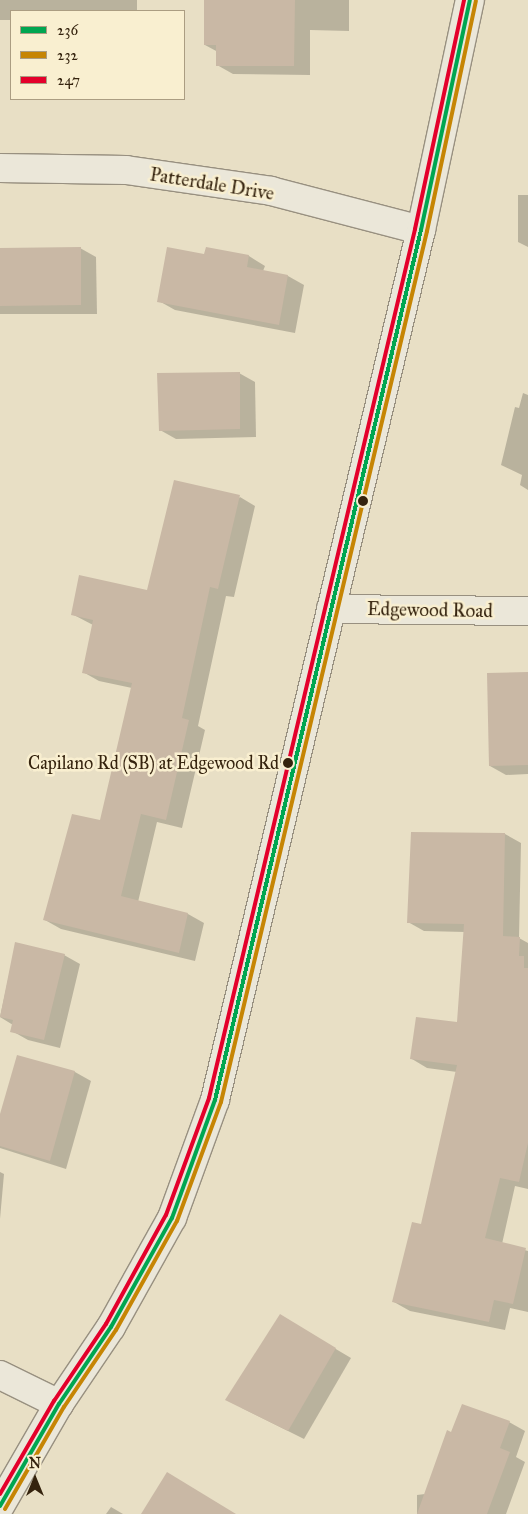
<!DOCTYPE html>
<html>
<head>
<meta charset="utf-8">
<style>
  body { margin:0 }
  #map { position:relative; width:528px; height:1514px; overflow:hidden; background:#e8dfc5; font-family:"IM FELL Great Primer",serif }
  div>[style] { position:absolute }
  .shadow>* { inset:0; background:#0003 }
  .building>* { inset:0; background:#c9b8a5 }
  .roads { filter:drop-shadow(1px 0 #989080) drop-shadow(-1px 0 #989080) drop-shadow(0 1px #989080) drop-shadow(0 -1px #989080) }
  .minor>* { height:28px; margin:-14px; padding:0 14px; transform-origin:14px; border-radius:14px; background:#ebe7d9 }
  .secondary>* { height:28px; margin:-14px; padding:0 14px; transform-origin:14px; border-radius:14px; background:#ebe7d9 }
  .bus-1>* { height:4px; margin:-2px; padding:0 2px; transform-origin:2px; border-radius:2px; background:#00a651 }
  .bus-2>* { height:4px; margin:-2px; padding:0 2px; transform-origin:2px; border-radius:2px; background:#c68504 }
  .bus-3>* { height:4px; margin:-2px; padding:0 2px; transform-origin:2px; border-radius:2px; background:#e4002b }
  .dots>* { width:14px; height:14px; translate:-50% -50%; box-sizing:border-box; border:2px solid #f9efd0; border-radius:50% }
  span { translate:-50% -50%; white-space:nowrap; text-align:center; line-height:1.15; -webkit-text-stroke:5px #f9efd0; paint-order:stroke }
  .bus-label { font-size:18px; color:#35230e }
  .right { translate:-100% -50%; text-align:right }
  .street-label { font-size:19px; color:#35230e }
  .legend { position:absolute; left:10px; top:10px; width:175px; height:90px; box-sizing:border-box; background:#f9efd0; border:1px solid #ab9d82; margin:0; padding:6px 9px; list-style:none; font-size:15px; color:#35230e }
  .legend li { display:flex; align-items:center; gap:10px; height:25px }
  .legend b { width:25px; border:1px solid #ab9d82 }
  .north { position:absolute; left:10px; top:1454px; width:50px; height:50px; -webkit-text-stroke:4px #f9efd0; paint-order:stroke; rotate:0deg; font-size:14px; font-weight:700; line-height:20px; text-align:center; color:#35230e }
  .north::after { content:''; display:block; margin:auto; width:18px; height:22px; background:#35230e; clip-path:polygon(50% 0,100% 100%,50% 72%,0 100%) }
</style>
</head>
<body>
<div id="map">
  <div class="shadow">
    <div style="clip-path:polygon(0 0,137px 0,137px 11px,11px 11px,11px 20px,0 20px)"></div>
    <div style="clip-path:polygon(206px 0,349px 0,349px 31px,310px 30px,310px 75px,233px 74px,217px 65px,218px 52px,205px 45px)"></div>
    <div style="clip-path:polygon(518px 195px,528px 195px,528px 247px,518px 242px)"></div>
    <div style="clip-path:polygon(80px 248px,96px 257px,97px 314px,0 314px,0 250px)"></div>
    <div style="clip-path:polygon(205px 255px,249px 256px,265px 266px,263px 271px,288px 276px,304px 285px,295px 333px,175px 310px,159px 301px)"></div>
    <div style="clip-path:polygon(239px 373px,255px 382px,256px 437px,176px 439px,160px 430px)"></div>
    <div style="clip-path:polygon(523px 393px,528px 395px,528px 490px,520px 485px,522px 475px,501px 465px,515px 407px,519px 408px)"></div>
    <div style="clip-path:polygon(240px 497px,255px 506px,234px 597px,226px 596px,198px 726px,205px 730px,182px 828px,157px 822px,138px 902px,188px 914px,204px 923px,195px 961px,61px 929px,45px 920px,101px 822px,132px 688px,99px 681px,83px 672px,93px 625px,72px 614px,148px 591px)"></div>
    <div style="clip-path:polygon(528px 673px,528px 774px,506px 775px,490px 766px)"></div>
    <div style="clip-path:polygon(505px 834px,521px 843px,519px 938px,528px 943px,528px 1189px,515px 1186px,502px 1244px,528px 1251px,528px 1312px,510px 1308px,505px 1330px,410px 1311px,394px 1302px,422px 1226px,457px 1072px,427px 1068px,412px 1059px,458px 1023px,465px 932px,424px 931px,408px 922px)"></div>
    <div style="clip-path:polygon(16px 943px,64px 955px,80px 964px,60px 1048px,28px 1040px,12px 1031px,13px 1025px,0 1017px)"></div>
    <div style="clip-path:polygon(18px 1057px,75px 1072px,91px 1081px,66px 1169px,0 1148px,0 1119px)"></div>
    <div style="clip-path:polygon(0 1172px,4px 1174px,0 1219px)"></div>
    <div style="clip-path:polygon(280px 1316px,351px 1358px,304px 1439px,242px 1408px)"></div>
    <div style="clip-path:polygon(509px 1422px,525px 1431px,516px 1457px,525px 1462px,506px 1514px,417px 1514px,417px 1495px,425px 1494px,452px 1433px)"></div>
    <div style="clip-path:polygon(111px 1507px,123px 1514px,106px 1514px)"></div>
  </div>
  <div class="building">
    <div style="clip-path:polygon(204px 0,295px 0,294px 66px,216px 66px,216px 45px,204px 45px)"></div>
    <div style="clip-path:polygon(81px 247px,81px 305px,0 306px,0 248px)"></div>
    <div style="clip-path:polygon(167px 247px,204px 254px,206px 247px,249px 255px,247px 267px,288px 275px,279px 325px,157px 302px)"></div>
    <div style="clip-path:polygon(240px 372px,240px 429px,159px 431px,157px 373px)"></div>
    <div style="clip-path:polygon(174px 480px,240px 495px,218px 589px,210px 587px,182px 718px,189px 720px,166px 820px,141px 814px,121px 896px,188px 913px,179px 953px,43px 920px,72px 814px,100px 820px,132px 683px,82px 673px,93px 620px,71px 615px,79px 575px,147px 590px)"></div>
    <div style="clip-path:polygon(528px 672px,528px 765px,489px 766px,487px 673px)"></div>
    <div style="clip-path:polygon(411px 832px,505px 833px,503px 936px,520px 937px,519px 956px,524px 956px,524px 968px,528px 968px,528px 1143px,519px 1182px,500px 1178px,485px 1238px,526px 1248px,513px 1304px,494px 1300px,489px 1322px,392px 1302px,412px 1222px,421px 1224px,457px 1065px,410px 1059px,416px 1017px,457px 1022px,464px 924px,407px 923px)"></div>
    <div style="clip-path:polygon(15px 942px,65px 954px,44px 1040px,10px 1032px,13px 1020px,0 1017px)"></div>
    <div style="clip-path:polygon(17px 1055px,75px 1071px,50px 1161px,0 1146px,0 1114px)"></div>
    <div style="clip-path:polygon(280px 1314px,336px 1348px,288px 1431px,225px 1400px)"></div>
    <div style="clip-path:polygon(462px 1404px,510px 1421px,500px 1448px,510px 1452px,487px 1514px,417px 1514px,447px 1430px,451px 1432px)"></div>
    <div style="clip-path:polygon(167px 1472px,236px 1514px,141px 1514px)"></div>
  </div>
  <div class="roads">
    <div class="minor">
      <div style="left:0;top:168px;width:126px;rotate:0.9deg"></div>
      <div style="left:126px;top:170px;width:147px;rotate:8.2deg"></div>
      <div style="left:271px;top:191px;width:155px;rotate:14.6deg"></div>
      <div style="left:331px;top:609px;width:197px;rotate:0.6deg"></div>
      <div style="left:0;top:1375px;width:66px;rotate:26.2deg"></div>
    </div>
    <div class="secondary">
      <div style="left:0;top:1506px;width:118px;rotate:-60deg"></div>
      <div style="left:59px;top:1404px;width:93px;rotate:-56deg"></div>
      <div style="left:111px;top:1327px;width:125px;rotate:-60.8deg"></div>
      <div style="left:172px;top:1218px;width:126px;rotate:-70deg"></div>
      <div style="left:215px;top:1100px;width:894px;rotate:-76.68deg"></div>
      <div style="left:421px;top:230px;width:235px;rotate:-78deg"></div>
    </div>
  </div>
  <div class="bus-1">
    <div style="left:0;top:1506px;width:118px;rotate:-60deg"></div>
    <div style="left:59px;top:1404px;width:93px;rotate:-56deg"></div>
    <div style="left:111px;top:1327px;width:125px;rotate:-60.8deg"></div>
    <div style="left:172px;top:1218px;width:126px;rotate:-70deg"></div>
    <div style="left:215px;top:1100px;width:894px;rotate:-76.68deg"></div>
    <div style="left:421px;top:230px;width:235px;rotate:-78deg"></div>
  </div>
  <div class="bus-2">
    <div style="left:5px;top:1509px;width:118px;rotate:-60deg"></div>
    <div style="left:64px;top:1407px;width:93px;rotate:-56deg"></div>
    <div style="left:116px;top:1330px;width:125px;rotate:-60.8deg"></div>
    <div style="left:177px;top:1221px;width:127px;rotate:-69.7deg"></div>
    <div style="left:221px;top:1102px;width:895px;rotate:-76.69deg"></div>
    <div style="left:427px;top:231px;width:235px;rotate:-78deg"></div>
  </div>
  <div class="bus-3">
    <div style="left:0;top:1494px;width:108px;rotate:-59.9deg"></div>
    <div style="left:54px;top:1401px;width:93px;rotate:-56deg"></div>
    <div style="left:106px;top:1324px;width:124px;rotate:-61.2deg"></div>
    <div style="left:166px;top:1215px;width:125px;rotate:-69.8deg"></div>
    <div style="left:209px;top:1098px;width:893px;rotate:-76.66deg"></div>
    <div style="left:415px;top:229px;width:234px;rotate:-77.9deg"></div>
  </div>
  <div class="dots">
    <div style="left:363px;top:501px;background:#35230e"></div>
    <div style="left:288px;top:763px;background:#35230e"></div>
  </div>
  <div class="bus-label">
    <span class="right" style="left:279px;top:763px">Capilano Rd (SB) at Edgewood Rd</span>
  </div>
  <div class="street-label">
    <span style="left:212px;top:184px;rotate:9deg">Patterdale Drive</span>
    <span style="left:430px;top:610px;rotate:1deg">Edgewood Road</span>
  </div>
  <ul class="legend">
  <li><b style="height:6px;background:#00a651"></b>236</li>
  <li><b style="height:6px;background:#c68504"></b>232</li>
  <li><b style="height:6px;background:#e4002b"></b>247</li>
  </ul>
  <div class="north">N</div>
</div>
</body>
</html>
